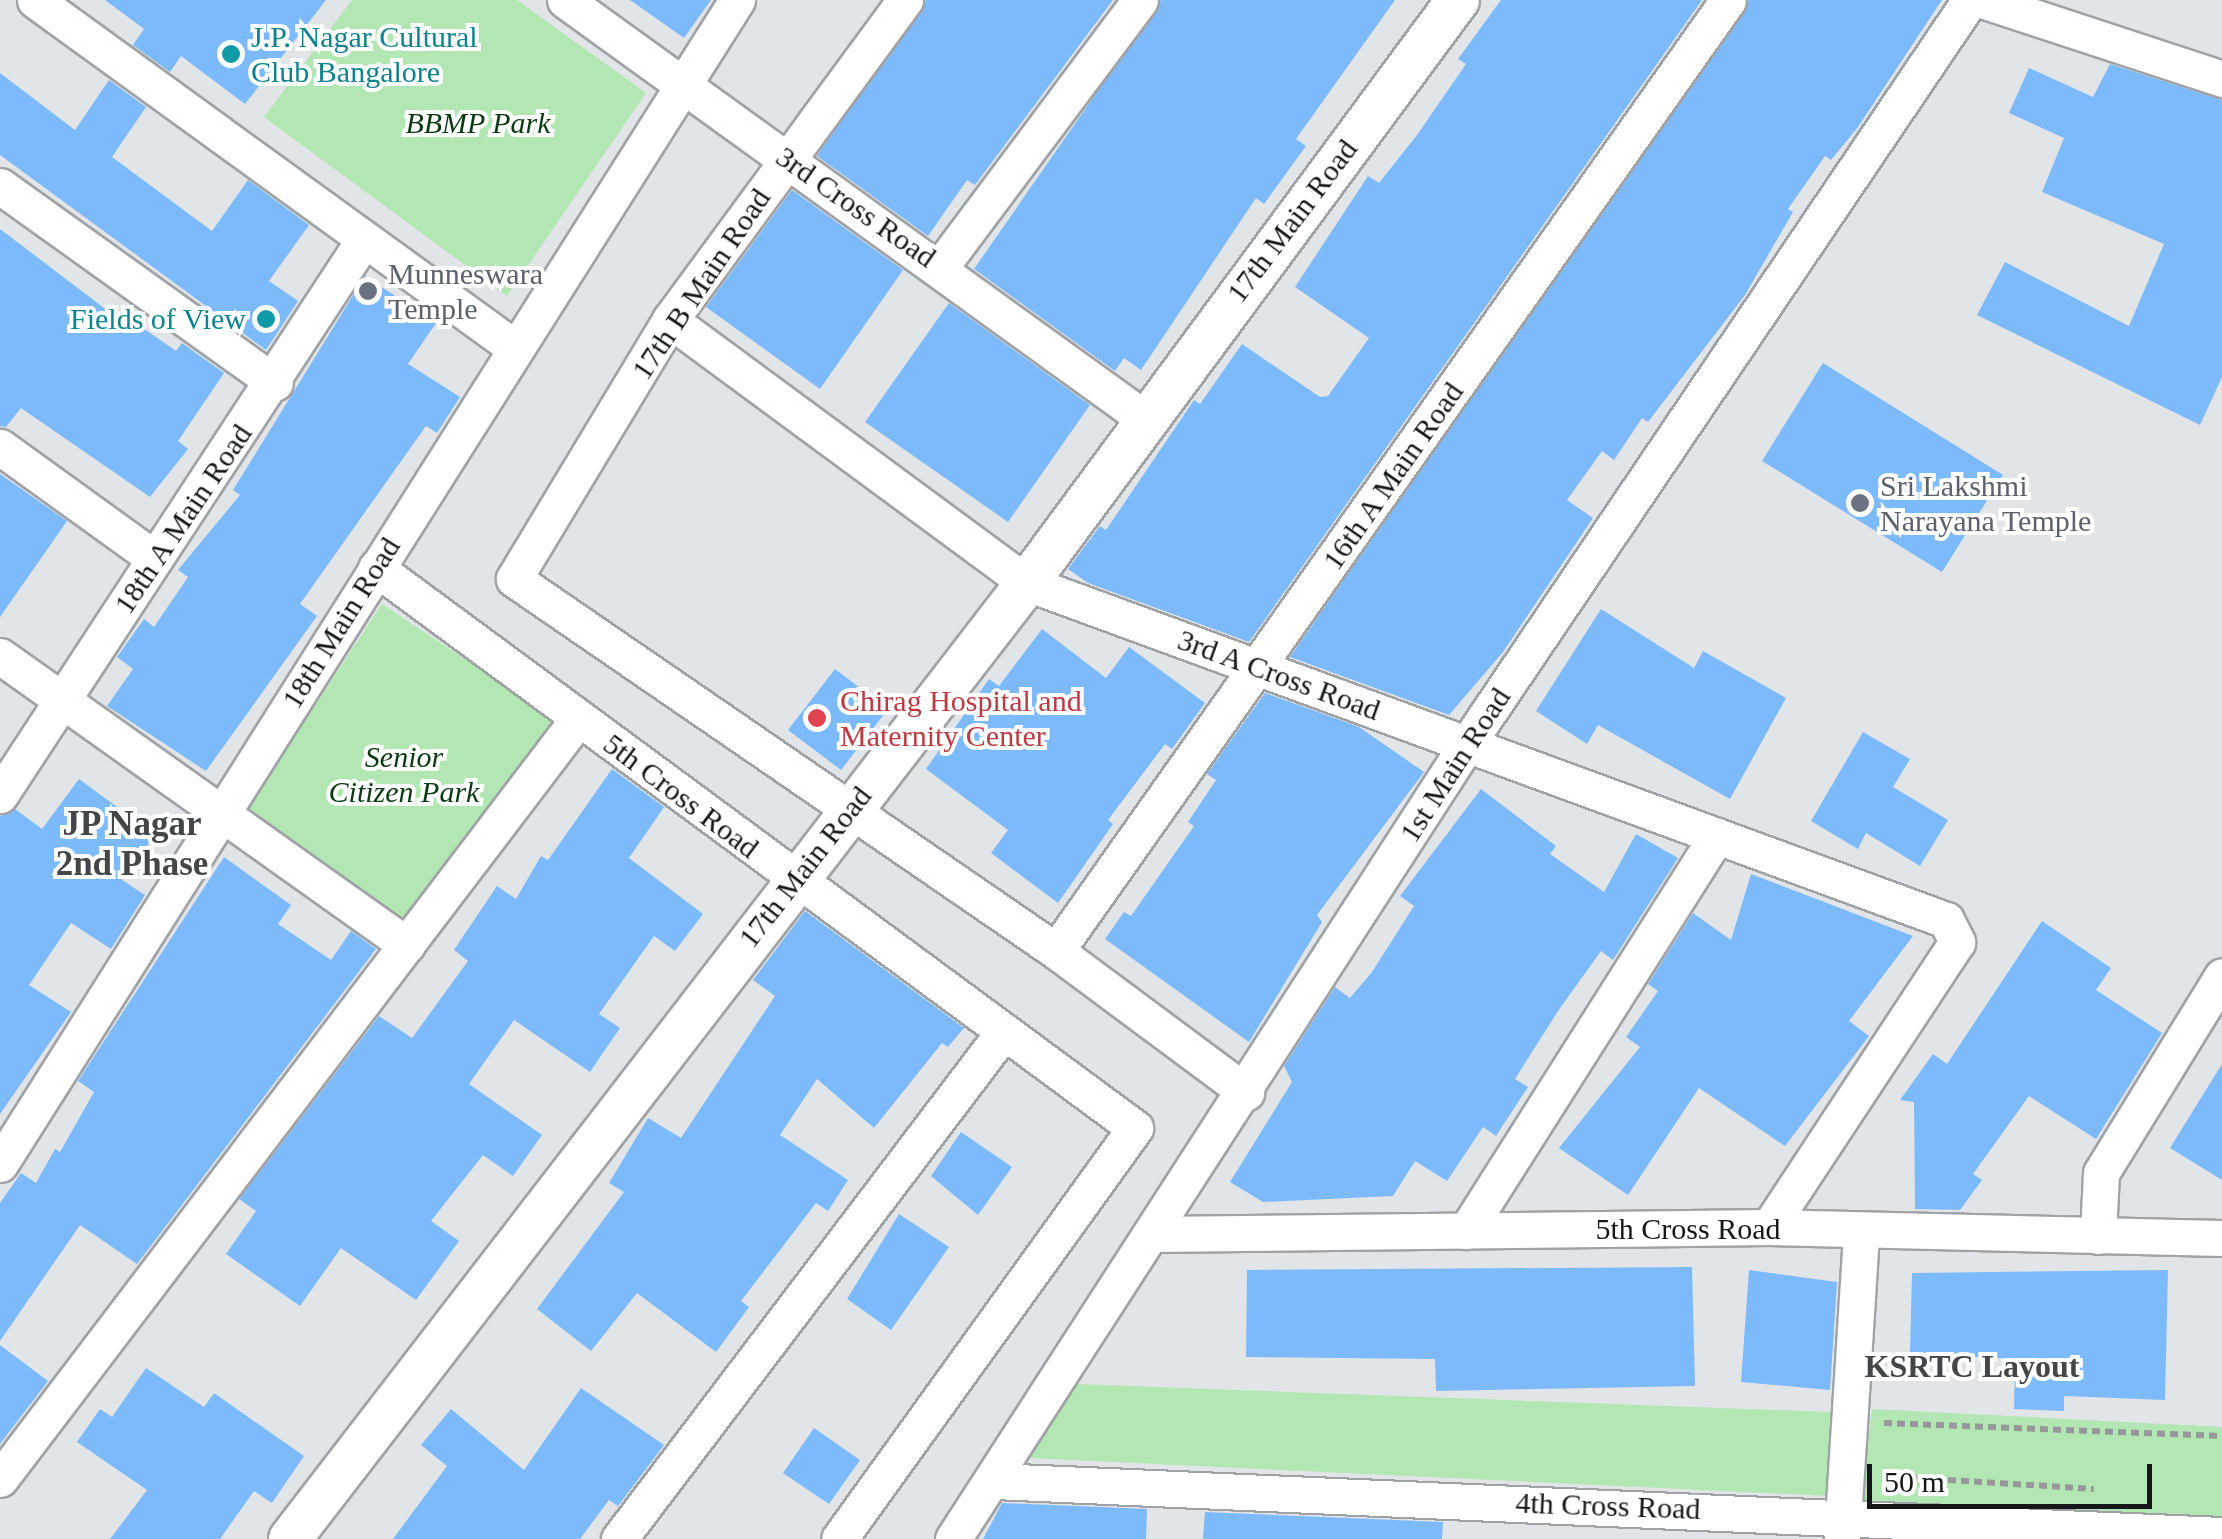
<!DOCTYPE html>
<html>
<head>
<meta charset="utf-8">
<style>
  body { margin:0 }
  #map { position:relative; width:2222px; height:1539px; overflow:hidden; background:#e2e5e8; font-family:"Times New Roman",serif }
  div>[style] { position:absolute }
  .green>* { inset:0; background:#b2e7b3 }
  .building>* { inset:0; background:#7dbafb }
  .path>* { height:6px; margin-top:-3px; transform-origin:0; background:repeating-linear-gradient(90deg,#96989a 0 8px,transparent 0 13px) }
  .roads { filter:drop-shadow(2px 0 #a0a3a6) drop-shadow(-2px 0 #a0a3a6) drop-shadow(0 2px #a0a3a6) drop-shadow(0 -2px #a0a3a6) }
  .minor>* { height:35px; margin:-17.5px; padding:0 17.5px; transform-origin:17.5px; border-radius:17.5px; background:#fff }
  .tertiary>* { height:42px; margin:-21px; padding:0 21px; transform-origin:21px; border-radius:21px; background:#fff }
  .dots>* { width:28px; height:28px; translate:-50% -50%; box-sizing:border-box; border:5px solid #fff; border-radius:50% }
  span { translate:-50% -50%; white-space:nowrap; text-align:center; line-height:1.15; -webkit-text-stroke:8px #fff; paint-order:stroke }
  .culture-label { font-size:30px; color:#0d838f }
  .left { translate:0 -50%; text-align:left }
  .right { translate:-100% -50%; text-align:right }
  .park-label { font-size:30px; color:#0a3b12; font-style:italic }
  .street-label { font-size:30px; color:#161718 }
  .worship-label { font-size:30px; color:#5b616d }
  .health-label { font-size:30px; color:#be3a42 }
  .neighbourhood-label { font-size:32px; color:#434548; font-weight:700 }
  .quarter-label { font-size:35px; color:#434548; font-weight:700 }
  .scale { position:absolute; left:1867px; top:1464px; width:285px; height:45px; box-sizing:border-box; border:5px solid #161718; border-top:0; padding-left:12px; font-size:30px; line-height:35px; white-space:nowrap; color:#161718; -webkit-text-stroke:8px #fff; paint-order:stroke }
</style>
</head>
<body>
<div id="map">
  <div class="green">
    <div style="clip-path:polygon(352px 0,517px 0,646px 93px,507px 296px,264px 117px)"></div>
    <div style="clip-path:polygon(382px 604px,568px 728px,425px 944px,239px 821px)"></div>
    <div style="clip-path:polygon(1076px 1384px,1830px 1412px,1828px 1496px,1030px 1458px)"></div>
    <div style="clip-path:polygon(1872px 1409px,2222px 1427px,2222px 1522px,1862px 1501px)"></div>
  </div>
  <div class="building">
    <div style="clip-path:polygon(105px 0,326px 0,245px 104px,181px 56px,170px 72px,133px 45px,144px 29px)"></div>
    <div style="clip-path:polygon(630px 0,711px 0,684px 38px)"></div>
    <div style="clip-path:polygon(926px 0,1113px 0,975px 185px,967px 180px,928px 236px,817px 156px)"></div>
    <div style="clip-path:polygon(1161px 0,1395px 0,1296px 139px,1306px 146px,1264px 204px,1256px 198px,1141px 370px,1124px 358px,1115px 371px,974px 269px)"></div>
    <div style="clip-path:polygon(1501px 0,1702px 0,1249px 642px,1088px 583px,1068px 569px,1100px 526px,1106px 530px,1194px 400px,1200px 404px,1242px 344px,1320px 397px,1328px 396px,1369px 338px,1295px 287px,1368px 176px,1379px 183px,1417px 135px,1466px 64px,1458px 59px)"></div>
    <div style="clip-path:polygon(1749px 0,1942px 0,1858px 127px,1831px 160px,1825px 156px,1788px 209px,1793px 212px,1745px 295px,1648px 422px,1642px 418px,1614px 460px,1602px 451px,1567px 500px,1593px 518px,1503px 652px,1449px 715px,1290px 657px)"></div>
    <div style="clip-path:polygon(2110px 64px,2222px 100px,2222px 377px,2200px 425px,1977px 315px,2005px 262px,2129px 326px,2164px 244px,2042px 192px,2064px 138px,2009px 113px,2029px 68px,2093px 97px)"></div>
    <div style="clip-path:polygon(0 73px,75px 130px,109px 80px,146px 107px,112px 157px,212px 231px,248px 180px,309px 225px,269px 281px,298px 301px,266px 350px,0 155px)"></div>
    <div style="clip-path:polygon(792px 190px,903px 270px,820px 389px,706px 307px)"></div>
    <div style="clip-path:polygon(0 229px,133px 330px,137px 324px,176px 351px,182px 343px,224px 373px,178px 441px,188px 449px,150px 497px,21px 408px,6px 427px,0 426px)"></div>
    <div style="clip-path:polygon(365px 276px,436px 323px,408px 364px,460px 397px,437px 433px,426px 426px,300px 604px,317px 616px,206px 771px,107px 706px,133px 669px,117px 657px,144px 619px,154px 627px,188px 577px,178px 570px,240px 495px,233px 490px)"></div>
    <div style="clip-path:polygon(949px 303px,1090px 405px,1008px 522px,865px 422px)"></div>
    <div style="clip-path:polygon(1823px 363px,2003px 475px,1942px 572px,1762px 461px)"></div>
    <div style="clip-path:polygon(0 474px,67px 521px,0 617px)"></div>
    <div style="clip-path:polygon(1601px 609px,1694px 668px,1703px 651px,1786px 698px,1730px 799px,1598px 725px,1587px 744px,1536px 711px)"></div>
    <div style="clip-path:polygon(1042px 629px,1106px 678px,1129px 647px,1205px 703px,1172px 749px,1165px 744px,1108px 820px,1113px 824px,1058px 903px,991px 853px,1008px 830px,926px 769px,989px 679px,999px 686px)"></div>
    <div style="clip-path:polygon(835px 669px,888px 709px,841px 770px,788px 730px)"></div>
    <div style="clip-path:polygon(1265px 693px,1359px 727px,1424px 772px,1317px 915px,1322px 922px,1249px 1042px,1105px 939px,1124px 912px,1131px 916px,1194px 826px,1188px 822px,1216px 780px,1207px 774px)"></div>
    <div style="clip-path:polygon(1863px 732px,1910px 759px,1893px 787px,1948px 820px,1920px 866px,1866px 833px,1858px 849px,1811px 821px)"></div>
    <div style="clip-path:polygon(612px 769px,664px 807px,629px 858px,703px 914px,675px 951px,654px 936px,599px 1014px,620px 1028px,590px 1072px,514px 1020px,469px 1084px,542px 1135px,513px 1176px,483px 1155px,431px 1221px,459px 1241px,416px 1300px,341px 1248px,300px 1306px,226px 1254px,256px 1211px,239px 1199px,379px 1016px,412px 1038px,468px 961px,454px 950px,497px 886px,516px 899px,541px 856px,548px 860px)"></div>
    <div style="clip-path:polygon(79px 779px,155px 835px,122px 880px,145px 895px,111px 949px,71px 923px,29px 985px,71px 1012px,0 1114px,0 816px,15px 809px,42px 829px)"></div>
    <div style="clip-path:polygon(1481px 789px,1556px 846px,1550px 854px,1604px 892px,1636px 834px,1678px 858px,1613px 960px,1601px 951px,1558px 1011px,1515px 1079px,1528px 1087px,1496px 1136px,1483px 1127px,1447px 1181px,1415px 1161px,1393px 1196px,1263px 1202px,1230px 1182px,1292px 1082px,1284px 1066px,1335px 987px,1350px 998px,1372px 972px,1414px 906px,1400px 896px)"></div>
    <div style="clip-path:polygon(224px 857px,291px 905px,278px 924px,331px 960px,351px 931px,376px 949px,137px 1264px,80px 1225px,0 1341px,0 1203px,21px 1173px,36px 1183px,55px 1149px,60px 1152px,94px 1092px,78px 1081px)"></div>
    <div style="clip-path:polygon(1751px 874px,1913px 936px,1849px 1021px,1869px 1036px,1785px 1146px,1699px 1088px,1628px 1195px,1559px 1148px,1640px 1047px,1626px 1037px,1658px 991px,1648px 984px,1693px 913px,1731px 940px)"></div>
    <div style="clip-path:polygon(805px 911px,964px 1028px,948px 1047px,942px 1043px,874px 1128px,817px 1079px,780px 1135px,848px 1180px,828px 1211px,816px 1203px,741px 1301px,749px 1307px,716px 1352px,637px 1293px,591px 1351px,537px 1309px,624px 1192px,609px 1183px,648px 1118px,681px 1138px,775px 996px,753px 980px)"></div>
    <div style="clip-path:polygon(2042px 921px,2111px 968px,2096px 990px,2162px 1033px,2096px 1139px,2029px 1096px,1973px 1174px,1982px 1180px,1960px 1210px,1915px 1209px,1914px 1102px,1900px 1100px,1933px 1054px,1947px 1064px)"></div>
    <div style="clip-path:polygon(2222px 1064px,2222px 1180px,2170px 1148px)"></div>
    <div style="clip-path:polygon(961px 1132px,1012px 1167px,978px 1215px,931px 1176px)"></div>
    <div style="clip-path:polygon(899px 1214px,949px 1247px,891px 1330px,847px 1299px)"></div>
    <div style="clip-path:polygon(1692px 1267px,1695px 1386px,1436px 1391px,1435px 1359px,1246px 1357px,1247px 1270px)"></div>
    <div style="clip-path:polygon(1749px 1270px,1837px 1282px,1830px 1390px,1741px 1382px)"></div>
    <div style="clip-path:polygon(2168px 1270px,2165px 1400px,2064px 1396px,2064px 1411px,2014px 1409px,2015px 1359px,1910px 1353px,1912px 1273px)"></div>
    <div style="clip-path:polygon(0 1345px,48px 1381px,0 1444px)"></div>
    <div style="clip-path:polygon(146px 1368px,204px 1407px,214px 1393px,304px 1456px,272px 1503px,254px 1491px,220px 1539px,110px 1539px,147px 1490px,77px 1442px,100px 1409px,112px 1417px)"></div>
    <div style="clip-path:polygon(581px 1388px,664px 1445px,618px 1506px,609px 1500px,580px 1539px,393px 1539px,447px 1466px,421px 1445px,451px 1409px,524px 1470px)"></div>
    <div style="clip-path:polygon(814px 1428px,860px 1460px,829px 1504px,783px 1473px)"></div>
    <div style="clip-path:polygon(1002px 1503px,1147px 1509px,1146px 1539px,983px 1539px)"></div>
    <div style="clip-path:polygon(1205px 1512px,1443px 1522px,1442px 1539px,1203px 1539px)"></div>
  </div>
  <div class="path">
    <div style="left:1884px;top:1423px;width:338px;rotate:2.2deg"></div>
    <div style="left:1883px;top:1476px;width:211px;rotate:3.5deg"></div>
  </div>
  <div class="roads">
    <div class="minor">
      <div style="left:35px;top:0;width:593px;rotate:35.94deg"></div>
      <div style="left:565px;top:0;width:714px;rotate:35.83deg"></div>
      <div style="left:905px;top:0;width:397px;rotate:126.3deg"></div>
      <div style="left:670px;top:320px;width:302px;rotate:121.1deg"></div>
      <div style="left:514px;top:579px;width:657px;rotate:34.46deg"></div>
      <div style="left:1056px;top:951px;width:237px;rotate:36.6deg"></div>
      <div style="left:1982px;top:0;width:253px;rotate:18.2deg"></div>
      <div style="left:0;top:186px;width:338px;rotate:35.6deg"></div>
      <div style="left:941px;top:266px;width:332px;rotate:-53.2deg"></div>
      <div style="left:670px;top:320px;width:443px;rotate:36.4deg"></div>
      <div style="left:1027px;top:583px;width:979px;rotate:20.14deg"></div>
      <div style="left:1946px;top:920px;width:25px;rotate:63deg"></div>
      <div style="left:1957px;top:942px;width:341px;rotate:123.4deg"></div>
      <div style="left:0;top:447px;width:190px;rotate:35.8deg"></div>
      <div style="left:376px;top:568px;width:943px;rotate:36.42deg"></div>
      <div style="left:1135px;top:1128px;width:506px;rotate:125.76deg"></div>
      <div style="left:0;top:656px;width:499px;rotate:35.4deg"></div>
      <div style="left:0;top:795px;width:662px;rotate:-56.77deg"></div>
      <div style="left:1056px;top:951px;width:1164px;rotate:-54.75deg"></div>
      <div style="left:0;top:1164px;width:1378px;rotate:-57.66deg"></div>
      <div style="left:1466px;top:1231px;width:468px;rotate:-57.6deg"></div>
      <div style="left:1154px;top:1234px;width:615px;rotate:-0.65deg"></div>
      <div style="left:1769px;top:1227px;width:453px;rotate:1.4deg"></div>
      <div style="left:2098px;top:1236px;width:63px;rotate:-87.3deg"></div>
      <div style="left:2101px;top:1173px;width:231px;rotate:-58.4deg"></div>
      <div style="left:0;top:1479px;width:955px;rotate:-52.75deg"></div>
      <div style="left:994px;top:1481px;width:1229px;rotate:2.52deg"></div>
      <div style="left:1842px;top:1536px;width:304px;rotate:-86.4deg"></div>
      <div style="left:619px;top:1539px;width:634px;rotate:-52.82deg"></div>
      <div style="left:953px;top:1539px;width:947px;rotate:-57.12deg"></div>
      <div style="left:1467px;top:744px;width:898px;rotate:-55.94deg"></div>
    </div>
    <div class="tertiary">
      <div style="left:290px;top:1539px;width:1207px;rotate:-52.37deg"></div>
      <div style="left:1027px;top:583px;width:725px;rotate:-53.53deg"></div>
    </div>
  </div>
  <div class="dots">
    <div style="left:231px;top:54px;background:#0f9aa8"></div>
    <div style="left:368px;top:291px;background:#6b7280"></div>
    <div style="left:266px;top:319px;background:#0f9aa8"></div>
    <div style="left:1860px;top:503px;background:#6b7280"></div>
    <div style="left:817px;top:718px;background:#e0444e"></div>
  </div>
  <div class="culture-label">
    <span class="left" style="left:251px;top:54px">J.P. Nagar Cultural<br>Club Bangalore</span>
    <span class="right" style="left:246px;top:319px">Fields of View</span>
  </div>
  <div class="park-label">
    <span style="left:478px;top:123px">BBMP Park</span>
    <span style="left:404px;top:774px">Senior<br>Citizen Park</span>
  </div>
  <div class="street-label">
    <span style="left:856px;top:207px;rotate:35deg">3rd Cross Road</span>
    <span style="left:1292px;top:221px;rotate:-53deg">17th Main Road</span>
    <span style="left:701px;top:284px;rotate:-56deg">17th B Main Road</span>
    <span style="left:1393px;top:476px;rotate:-55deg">16th A Main Road</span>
    <span style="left:183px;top:519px;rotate:-56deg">18th A Main Road</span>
    <span style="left:341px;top:623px;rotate:-58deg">18th Main Road</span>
    <span style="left:1279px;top:675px;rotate:20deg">3rd A Cross Road</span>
    <span style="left:1455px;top:765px;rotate:-57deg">1st Main Road</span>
    <span style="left:681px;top:796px;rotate:37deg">5th Cross Road</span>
    <span style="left:805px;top:867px;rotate:-52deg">17th Main Road</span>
    <span style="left:1688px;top:1229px">5th Cross Road</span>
    <span style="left:1608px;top:1506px;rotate:2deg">4th Cross Road</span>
  </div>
  <div class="worship-label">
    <span class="left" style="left:388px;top:291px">Munneswara<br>Temple</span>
    <span class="left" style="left:1880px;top:503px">Sri Lakshmi<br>Narayana Temple</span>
  </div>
  <div class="health-label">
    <span class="left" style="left:840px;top:718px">Chirag Hospital and<br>Maternity Center</span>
  </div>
  <div class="neighbourhood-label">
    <span style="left:1972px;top:1366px">KSRTC Layout</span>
  </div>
  <div class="quarter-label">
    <span style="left:132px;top:844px">JP Nagar<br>2nd Phase</span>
  </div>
  <div class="scale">50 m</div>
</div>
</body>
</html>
